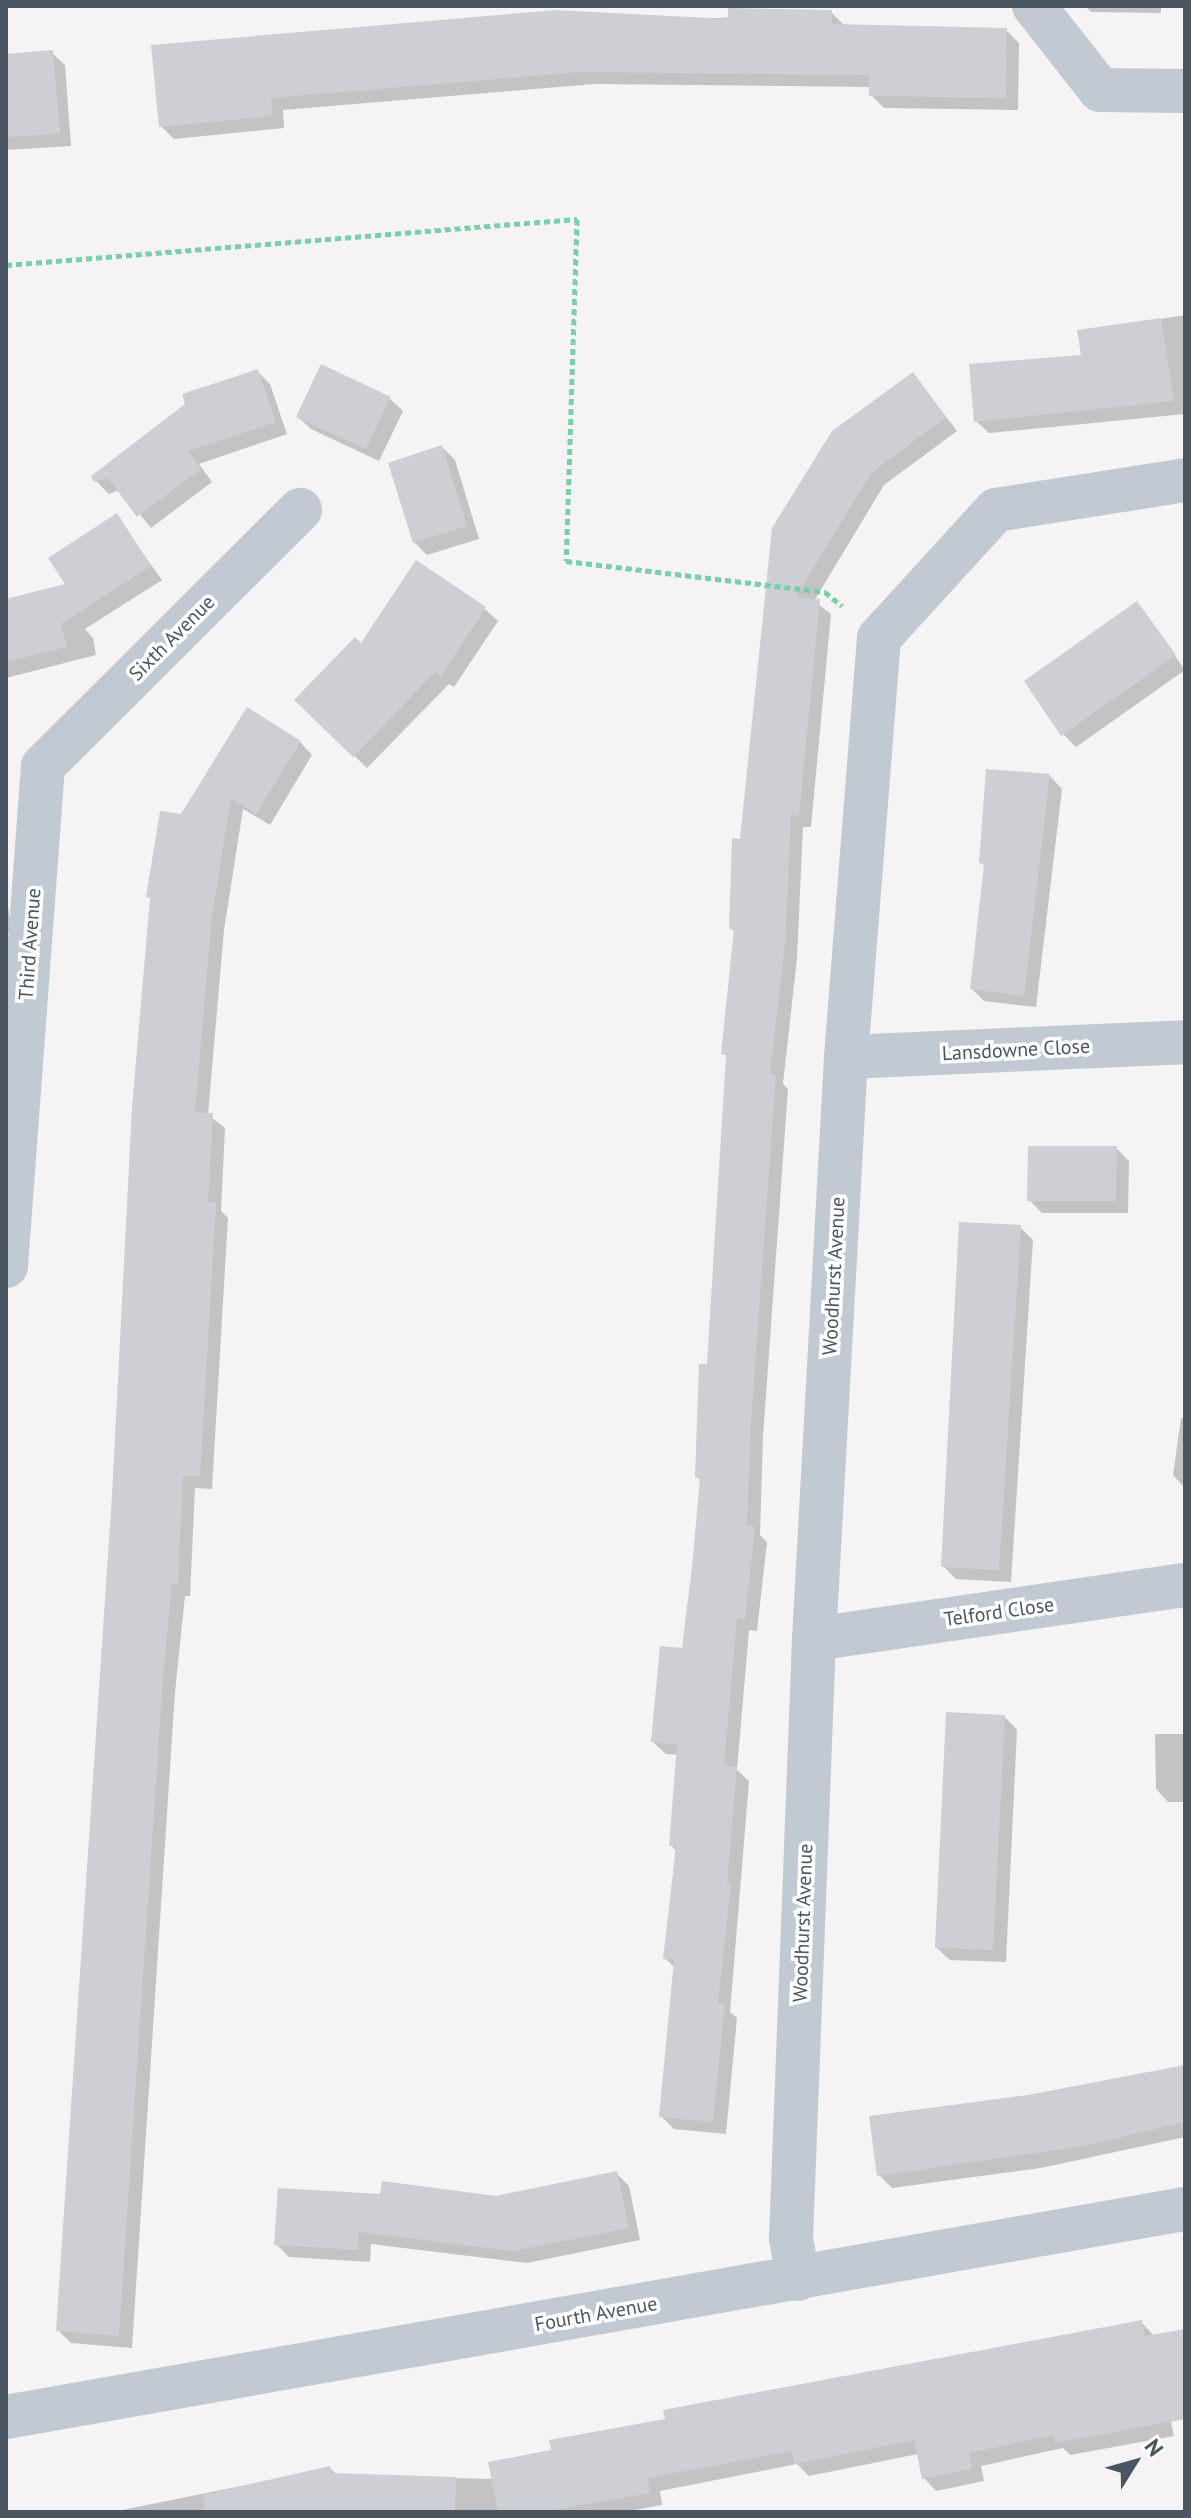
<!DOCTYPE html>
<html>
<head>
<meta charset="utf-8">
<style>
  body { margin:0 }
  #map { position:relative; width:1191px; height:2518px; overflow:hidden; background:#f5f3f3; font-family:"PT Sans",sans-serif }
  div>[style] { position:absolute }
  .shadow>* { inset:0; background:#0003 }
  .building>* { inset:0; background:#cdcfd5 }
  .path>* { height:5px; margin-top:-2.5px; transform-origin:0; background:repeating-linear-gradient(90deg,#7ad0a6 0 6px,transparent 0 10px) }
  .minor>* { height:44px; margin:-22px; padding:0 22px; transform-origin:22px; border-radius:22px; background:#c1cad2 }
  span { translate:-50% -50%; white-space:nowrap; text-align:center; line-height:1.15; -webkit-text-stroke:7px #fff; paint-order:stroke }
  .street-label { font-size:20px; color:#4a5661 }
  .frame { position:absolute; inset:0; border:8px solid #4a5661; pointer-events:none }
  .north { position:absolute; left:1095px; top:2422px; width:80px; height:80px; -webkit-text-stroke:6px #fff; paint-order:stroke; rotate:53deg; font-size:22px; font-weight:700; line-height:32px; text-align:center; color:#4a5661 }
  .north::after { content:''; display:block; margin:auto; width:28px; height:36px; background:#4a5661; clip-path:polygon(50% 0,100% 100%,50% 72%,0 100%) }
</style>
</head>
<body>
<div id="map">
  <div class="shadow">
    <div style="clip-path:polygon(1085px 6px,1161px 6px,1161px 13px,1091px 12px)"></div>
    <div style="clip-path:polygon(831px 12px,844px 25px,1006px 30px,1019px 43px,1018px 110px,884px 108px,871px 95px,871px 87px,594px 84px,283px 110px,284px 128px,174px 139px,161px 126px,153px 47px)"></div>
    <div style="clip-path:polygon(52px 53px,65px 65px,71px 146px,6px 150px,6px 55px)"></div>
    <div style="clip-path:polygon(1185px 315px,1185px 414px,989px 433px,976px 421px,1083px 356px,1080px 332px)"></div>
    <div style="clip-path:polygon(257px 371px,270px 384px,287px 434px,199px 464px,212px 482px,151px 528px,120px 490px,109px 494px,96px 481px)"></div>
    <div style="clip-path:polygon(913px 374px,957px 431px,884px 485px,814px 601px,831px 614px,811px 827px,803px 827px,797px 958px,783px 1084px,788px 1089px,763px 1437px,760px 1535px,767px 1542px,757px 1631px,749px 1630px,737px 1770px,749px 1781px,730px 2012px,737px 2018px,726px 2134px,674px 2129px,661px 2116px,675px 1968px,665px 1958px,677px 1852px,671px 1845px,678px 1755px,666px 1754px,653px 1742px,684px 1651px,702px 1483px,697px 1477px,709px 1367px,728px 1058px,723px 1053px,735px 933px,731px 928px,774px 529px)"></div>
    <div style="clip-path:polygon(390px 399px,403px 411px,379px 461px,311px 429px,298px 417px)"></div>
    <div style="clip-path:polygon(442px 447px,455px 460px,479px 539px,427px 555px,414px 542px)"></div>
    <div style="clip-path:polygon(116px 516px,162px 580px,85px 629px,93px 638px,96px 655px,6px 678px,6px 602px,68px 585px)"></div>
    <div style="clip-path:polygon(1137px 603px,1185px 670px,1076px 747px,1063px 734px)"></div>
    <div style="clip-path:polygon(485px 609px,498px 621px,454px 687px,449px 684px,367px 768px,297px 700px,361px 646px)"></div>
    <div style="clip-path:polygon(300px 742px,312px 755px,270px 825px,243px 809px,224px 930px,208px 1115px,225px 1128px,221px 1211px,228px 1218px,212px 1489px,195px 1488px,190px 1596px,185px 1596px,175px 1692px,132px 2348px,71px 2343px,58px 2330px,152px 900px,148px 896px,182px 816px)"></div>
    <div style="clip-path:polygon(1050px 776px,1062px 789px,1036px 1007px,984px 1001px,972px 989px,986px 867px,981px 862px)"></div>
    <div style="clip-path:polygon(6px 893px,12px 933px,6px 933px)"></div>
    <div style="clip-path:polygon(1116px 1148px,1129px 1161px,1128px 1213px,1042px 1213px,1029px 1200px)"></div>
    <div style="clip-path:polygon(1020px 1227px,1033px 1240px,1011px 1582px,956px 1579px,943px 1566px)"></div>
    <div style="clip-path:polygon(1181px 1418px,1185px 1418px,1185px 1488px,1173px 1475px)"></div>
    <div style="clip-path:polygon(1005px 1717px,1017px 1730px,1006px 1962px,950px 1960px,937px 1948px)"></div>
    <div style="clip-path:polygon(1155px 1734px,1185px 1734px,1185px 1802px,1168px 1802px,1156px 1789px)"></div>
    <div style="clip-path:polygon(1185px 2069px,1185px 2137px,1041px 2168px,892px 2188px,879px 2175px)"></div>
    <div style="clip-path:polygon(616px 2173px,629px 2186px,640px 2240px,527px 2263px,371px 2244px,370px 2262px,289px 2257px,276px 2244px,382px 2196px,496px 2198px)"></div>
    <div style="clip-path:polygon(1142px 2323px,1155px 2337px,1185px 2332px,1185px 2407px,1169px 2411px,1174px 2436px,1070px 2455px,1063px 2448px,981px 2466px,984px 2481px,936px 2491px,924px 2478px,918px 2454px,809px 2476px,797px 2464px,660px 2491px,662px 2505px,624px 2512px,112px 2512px,330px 2468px,337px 2475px,493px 2479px,553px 2451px,667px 2421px,666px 2412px)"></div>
  </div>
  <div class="building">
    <div style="clip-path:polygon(728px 8px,832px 10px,832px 24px,1007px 28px,1006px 98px,869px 96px,869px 75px,580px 72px,271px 98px,273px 116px,159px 127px,151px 45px,555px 10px,728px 19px)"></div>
    <div style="clip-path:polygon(53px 50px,60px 134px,6px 137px,6px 54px)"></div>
    <div style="clip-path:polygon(1161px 318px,1174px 401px,974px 422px,969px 364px,1081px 355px,1077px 330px)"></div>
    <div style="clip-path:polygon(321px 364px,391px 397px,366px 449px,296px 417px)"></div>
    <div style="clip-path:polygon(258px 369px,276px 422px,188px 451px,201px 469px,137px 517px,108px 478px,94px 482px,91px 476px,185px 404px,182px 394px)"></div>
    <div style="clip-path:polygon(913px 372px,946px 417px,871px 473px,796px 597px,820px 599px,799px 816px,791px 815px,785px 944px,770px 1074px,776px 1075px,751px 1423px,747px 1526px,755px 1527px,745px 1619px,737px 1618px,724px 1766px,737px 1767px,727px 1884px,731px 1884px,718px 2003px,725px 2003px,713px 2122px,659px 2117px,674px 1960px,663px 1959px,676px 1846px,669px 1846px,677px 1745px,651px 1742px,660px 1646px,682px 1648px,692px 1567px,700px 1478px,695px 1478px,699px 1364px,707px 1364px,726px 1055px,721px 1054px,734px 929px,729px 929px,732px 838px,740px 839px,772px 528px,832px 431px)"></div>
    <div style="clip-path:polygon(442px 445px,467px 526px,413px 543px,388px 463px)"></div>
    <div style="clip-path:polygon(117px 513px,151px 566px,61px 624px,67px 647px,6px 662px,6px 599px,65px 584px,48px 558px)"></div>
    <div style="clip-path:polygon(416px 560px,486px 607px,441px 676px,435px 672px,353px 757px,294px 700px,355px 637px,361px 643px)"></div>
    <div style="clip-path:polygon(1137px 601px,1176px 655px,1061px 736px,1024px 681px)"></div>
    <div style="clip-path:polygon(247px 707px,301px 741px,256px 814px,231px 798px,212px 916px,195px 1112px,213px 1113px,208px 1202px,216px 1203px,200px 1477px,183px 1476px,178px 1584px,172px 1584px,163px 1678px,119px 2336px,56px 2331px,112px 1495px,132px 1108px,150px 898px,146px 897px,160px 811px,181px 814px)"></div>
    <div style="clip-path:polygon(986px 769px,1050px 774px,1024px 996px,970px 989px,984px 864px,979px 863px)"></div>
    <div style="clip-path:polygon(1028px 1146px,1117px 1146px,1116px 1201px,1027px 1201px)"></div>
    <div style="clip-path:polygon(959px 1222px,1021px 1225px,999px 1570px,941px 1567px)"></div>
    <div style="clip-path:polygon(946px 1712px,1005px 1715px,993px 1950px,935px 1948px)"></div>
    <div style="clip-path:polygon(1185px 2065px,1185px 2122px,1084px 2146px,877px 2176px,869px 2116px,1028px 2095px)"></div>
    <div style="clip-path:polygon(617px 2171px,629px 2228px,513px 2251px,359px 2232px,358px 2250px,274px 2245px,278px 2188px,380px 2194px,382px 2181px,496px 2196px)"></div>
    <div style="clip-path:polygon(1142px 2320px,1145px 2336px,1185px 2329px,1185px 2419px,1055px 2443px,1054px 2435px,969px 2453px,972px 2469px,922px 2479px,914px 2440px,794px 2464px,792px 2451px,648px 2478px,650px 2493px,542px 2512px,498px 2512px,488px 2462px,551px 2450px,549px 2440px,665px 2419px,663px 2410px)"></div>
    <div style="clip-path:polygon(330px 2466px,332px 2473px,456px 2477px,455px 2512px,205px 2512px,203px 2495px)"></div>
  </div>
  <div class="path">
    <div style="left:6px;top:265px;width:573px;rotate:-4.61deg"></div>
    <div style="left:577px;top:219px;width:342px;rotate:91.8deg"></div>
    <div style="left:566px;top:561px;width:261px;rotate:6.8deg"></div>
    <div style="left:825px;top:592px;width:22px;rotate:39deg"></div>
  </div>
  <div class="minor">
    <div style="left:1034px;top:6px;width:107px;rotate:51.8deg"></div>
    <div style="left:1100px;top:90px;width:85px;rotate:0.7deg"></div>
    <div style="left:43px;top:766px;width:363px;rotate:-44.9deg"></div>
    <div style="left:846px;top:1057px;width:339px;rotate:-2.5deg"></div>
    <div style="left:6px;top:1266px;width:501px;rotate:-85.77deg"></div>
    <div style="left:814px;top:1639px;width:375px;rotate:-8.3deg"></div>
    <div style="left:798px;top:2279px;width:42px;rotate:-99.7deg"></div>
    <div style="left:791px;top:2238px;width:599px;rotate:-87.8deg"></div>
    <div style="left:814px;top:1639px;width:583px;rotate:-86.85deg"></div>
    <div style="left:846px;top:1057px;width:420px;rotate:-85.5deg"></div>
    <div style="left:879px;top:638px;width:173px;rotate:-47.6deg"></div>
    <div style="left:996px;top:510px;width:191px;rotate:-9deg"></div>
    <div style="left:6px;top:2417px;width:1197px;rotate:-10.01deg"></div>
  </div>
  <div class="street-label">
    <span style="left:172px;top:638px;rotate:-45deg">Sixth Avenue</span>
    <span style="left:30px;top:944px;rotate:-86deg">Third Avenue</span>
    <span style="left:1016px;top:1050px;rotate:-3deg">Lansdowne Close</span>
    <span style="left:834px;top:1276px;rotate:-87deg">Woodhurst Avenue</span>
    <span style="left:999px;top:1612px;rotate:-8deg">Telford Close</span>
    <span style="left:803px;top:1923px;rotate:-88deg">Woodhurst Avenue</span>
    <span style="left:596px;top:2314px;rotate:-10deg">Fourth Avenue</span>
  </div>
  <div class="frame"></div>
  <div class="north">N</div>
</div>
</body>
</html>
